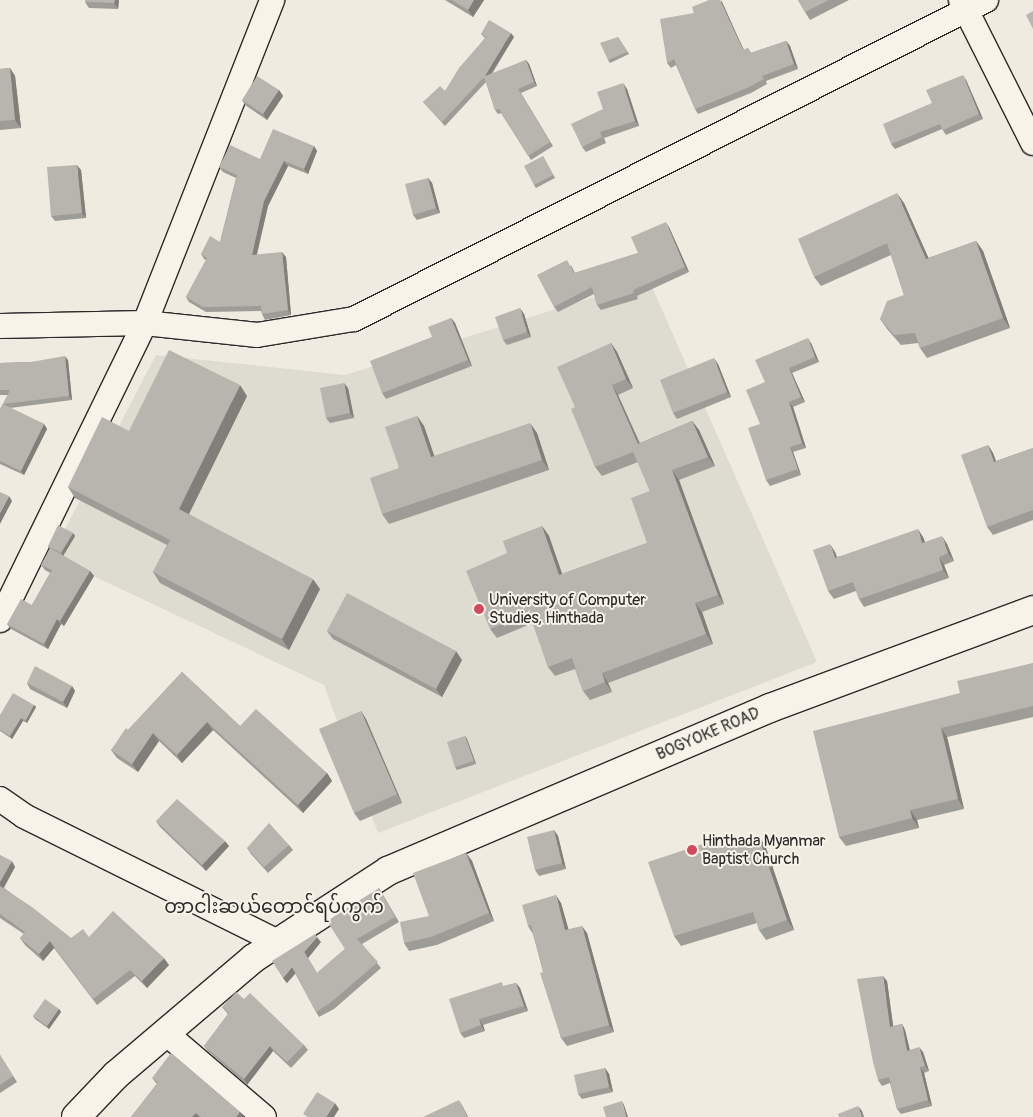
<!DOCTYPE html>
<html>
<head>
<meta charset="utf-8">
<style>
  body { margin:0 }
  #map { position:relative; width:1033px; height:1117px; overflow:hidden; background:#efebe0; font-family:Pangolin,"Noto Sans Myanmar",sans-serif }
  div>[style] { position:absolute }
  .built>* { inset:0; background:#dedbd1 }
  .roads { filter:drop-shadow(1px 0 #2b2b2b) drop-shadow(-1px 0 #2b2b2b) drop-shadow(0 1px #2b2b2b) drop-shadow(0 -1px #2b2b2b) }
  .street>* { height:24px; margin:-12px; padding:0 12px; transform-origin:12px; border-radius:12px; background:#f7f3e8 }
  .primary>* { height:28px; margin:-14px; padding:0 14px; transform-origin:14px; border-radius:14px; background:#f7f3e8 }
  .wall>* { inset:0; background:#9e9c96 }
  .shaded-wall>* { inset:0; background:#817f7a }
  .building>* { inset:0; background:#b8b5ae }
  .dots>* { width:14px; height:14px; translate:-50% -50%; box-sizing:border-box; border:2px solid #f7f3e8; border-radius:50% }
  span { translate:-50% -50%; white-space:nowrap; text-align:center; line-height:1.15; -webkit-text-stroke:4px #f7f3e8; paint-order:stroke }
  .poi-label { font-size:16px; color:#2b2b2b }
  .left { translate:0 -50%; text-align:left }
  .street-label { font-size:16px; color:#2b2b2b }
  .quarter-label { font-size:19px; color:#2b2b2b }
</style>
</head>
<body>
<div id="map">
  <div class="built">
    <div style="clip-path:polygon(649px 280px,817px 662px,378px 833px,324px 685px,51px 556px,156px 355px,345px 375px)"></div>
  </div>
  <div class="roads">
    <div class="street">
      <div style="left:961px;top:0;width:160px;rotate:63.3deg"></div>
      <div style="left:0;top:326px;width:145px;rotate:-1.2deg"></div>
      <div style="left:145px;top:323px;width:113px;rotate:6.1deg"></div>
      <div style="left:257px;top:335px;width:98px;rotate:-9.4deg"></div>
      <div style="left:354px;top:319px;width:708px;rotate:-26.78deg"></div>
      <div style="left:0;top:620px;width:331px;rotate:-64deg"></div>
      <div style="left:145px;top:323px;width:347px;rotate:-68.5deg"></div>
      <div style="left:0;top:799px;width:29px;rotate:35deg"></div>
      <div style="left:24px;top:816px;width:284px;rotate:26.4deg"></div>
      <div style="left:168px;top:1035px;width:126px;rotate:40.5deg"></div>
    </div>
    <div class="primary">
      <div style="left:76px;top:1117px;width:58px;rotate:-46.4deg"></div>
      <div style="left:116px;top:1075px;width:181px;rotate:-40.3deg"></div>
      <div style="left:254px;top:958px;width:160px;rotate:-33deg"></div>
      <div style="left:388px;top:871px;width:415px;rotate:-23.1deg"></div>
      <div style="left:770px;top:708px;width:281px;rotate:-20.4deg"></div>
    </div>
  </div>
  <div class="wall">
    <div style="clip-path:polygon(85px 0,119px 0,118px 9px,89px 8px,85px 2px)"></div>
    <div style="clip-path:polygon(445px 0,484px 0,473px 17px)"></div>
    <div style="clip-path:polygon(798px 0,849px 0,810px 20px,805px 12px)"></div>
    <div style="clip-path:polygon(722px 2px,744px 50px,748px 48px,751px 53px,786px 41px,790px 46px,798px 69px,766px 81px,767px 84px,751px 93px,698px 114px,695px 109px,676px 65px,671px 68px,667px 63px,694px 13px)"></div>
    <div style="clip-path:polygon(481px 34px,514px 37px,492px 74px,526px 60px,529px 64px,537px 86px,521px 93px,553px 146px,531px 160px,501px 113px,498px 114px,495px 110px,486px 82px,445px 126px,423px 102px,445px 91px,485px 38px)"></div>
    <div style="clip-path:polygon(618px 37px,629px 54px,610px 63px,608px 60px)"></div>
    <div style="clip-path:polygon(10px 68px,15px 76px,21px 128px,0 130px,0 69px)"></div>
    <div style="clip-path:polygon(966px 80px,983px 119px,946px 135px,942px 129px,895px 149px,891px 144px,932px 103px)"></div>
    <div style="clip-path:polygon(627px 89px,639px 126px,604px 138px,606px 143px,586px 152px,582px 147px,603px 109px)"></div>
    <div style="clip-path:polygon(279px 90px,283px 96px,267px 120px,245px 105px,242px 100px)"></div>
    <div style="clip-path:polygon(314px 146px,317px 151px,308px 174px,288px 166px,268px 206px,257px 255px,286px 257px,291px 315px,265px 320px,262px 314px,261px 311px,206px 312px,189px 302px,186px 297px,206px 260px,204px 259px,201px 254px,220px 242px,236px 178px,223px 172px,219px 167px,260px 159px)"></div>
    <div style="clip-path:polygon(543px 156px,555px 178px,536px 188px,534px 185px)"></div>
    <div style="clip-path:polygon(81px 170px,86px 218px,55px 221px,51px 216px)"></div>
    <div style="clip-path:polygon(428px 178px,432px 183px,440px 213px,417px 220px,413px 215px)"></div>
    <div style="clip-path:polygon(904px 203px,928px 258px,976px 241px,983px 251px,1010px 328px,927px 358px,920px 348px,918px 343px,901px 345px,887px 329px,880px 319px,904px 295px,891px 255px,821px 286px,814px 277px)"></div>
    <div style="clip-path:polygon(669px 227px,689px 272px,637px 296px,638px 299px,601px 310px,597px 305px,594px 294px,558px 312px,554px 307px,571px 265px,575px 273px,638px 253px)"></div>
    <div style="clip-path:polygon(524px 314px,531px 337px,507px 345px,503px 340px)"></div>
    <div style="clip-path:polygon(451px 318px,455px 323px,472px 366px,386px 399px,382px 393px)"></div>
    <div style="clip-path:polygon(611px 343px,617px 352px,633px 388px,618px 395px,640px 443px,692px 421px,699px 430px,715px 466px,679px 480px,724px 604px,702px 612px,713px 644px,608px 683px,612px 692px,590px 700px,583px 691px,575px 669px,555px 676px,548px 667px,533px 623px,497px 638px,490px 629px,507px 553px,542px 526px,549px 536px,562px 574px,647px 543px,650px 491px,638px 462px,602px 476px,595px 467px,575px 407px)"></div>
    <div style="clip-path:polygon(811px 343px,819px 362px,792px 373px,805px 402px,793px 407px,806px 448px,793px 452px,801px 475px,770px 486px,766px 480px,760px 424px,765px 382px)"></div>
    <div style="clip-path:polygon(68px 360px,72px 400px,10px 408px,44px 424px,47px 429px,24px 475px,0 464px,0 409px,8px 395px,0 395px,0 363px,31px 362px)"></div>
    <div style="clip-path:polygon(718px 364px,731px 397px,677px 419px,673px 413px)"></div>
    <div style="clip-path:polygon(348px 388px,354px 418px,330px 423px,326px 418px)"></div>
    <div style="clip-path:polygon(247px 396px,189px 514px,320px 589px,289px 650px,160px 583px,153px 572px,167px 545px,75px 498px,68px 487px,129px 431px)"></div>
    <div style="clip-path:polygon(417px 416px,424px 426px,434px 456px,537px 433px,549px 470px,389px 524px,382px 514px)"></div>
    <div style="clip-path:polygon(988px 445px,993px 453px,996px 461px,1033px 448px,1033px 520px,993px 535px,987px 527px)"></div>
    <div style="clip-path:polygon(73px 533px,75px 536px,63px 556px,90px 571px,94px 576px,64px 626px,61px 624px,48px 649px,11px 629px,7px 624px,32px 605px,50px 573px,45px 570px,41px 565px,50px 549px,48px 546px)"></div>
    <div style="clip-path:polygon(923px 537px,925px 542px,947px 544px,954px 561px,944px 565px,949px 578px,864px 607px,859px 599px,856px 591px,834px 599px,828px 591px,835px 552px,837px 557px)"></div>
    <div style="clip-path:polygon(327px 631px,462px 660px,442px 697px,333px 639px)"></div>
    <div style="clip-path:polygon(1033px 663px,1033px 717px,947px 737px,964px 809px,917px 820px,919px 828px,846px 846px,839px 837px,960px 693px)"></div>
    <div style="clip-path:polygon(182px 672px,240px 726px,327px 773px,332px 781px,303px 813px,213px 730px,182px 763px,159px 741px,138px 772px,117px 758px,111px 750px,128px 730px)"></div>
    <div style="clip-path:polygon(27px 683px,72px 686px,75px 691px,67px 708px,30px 689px)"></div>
    <div style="clip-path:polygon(34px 705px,36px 707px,27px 723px,23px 721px,12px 739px,0 731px,0 715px)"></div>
    <div style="clip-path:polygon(361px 711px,366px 719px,402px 803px,360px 821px,354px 813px)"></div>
    <div style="clip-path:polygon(465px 736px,467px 739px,476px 764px,457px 770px,455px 767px)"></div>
    <div style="clip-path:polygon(156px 821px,229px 846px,206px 871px,160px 827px)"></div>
    <div style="clip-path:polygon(554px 830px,558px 836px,566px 869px,539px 876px,535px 870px)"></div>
    <div style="clip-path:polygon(712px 841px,717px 849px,765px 845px,794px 930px,766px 940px,759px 930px,757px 923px,681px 946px,674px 936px)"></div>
    <div style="clip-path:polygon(289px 845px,293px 850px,268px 873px,251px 854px,247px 848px)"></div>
    <div style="clip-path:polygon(466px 853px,472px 861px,494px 921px,437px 945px,409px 951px,404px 943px,429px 916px)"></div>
    <div style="clip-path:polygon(0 855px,15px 867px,4px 888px,71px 938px,89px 937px,169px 965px,147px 988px,135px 976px,97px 1005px,54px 948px,43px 961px,25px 945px,20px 938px,24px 934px,0 918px)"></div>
    <div style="clip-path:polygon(379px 888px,399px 922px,362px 944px,381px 968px,334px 1009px,319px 1017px,316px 1012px,295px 973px,287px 983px,283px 978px,321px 942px,308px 958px,317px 973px,345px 949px)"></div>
    <div style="clip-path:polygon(561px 903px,568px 929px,587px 933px,614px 1032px,567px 1046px,561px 1038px,533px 934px,528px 926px)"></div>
    <div style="clip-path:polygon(887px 981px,893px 1026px,902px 1024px,905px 1030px,910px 1050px,923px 1052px,929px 1071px,924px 1073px,932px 1106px,901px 1114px,897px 1109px,890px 1083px,882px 1086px,878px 1080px)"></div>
    <div style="clip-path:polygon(516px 983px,520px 988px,528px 1011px,483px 1025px,485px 1031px,464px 1038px,460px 1033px,504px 986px)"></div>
    <div style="clip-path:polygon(244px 999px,304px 1045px,308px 1050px,291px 1068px,273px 1051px,247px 1085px,208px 1051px,204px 1046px,228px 1014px,222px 1007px)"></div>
    <div style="clip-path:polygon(59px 1009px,61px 1012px,49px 1029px,35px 1019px,33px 1016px)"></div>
    <div style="clip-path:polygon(0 1055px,17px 1082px,0 1093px)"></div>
    <div style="clip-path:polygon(605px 1068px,609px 1074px,613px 1092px,582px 1099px,578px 1094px)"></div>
    <div style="clip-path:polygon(152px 1078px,244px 1117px,131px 1117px,157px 1084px)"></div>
  </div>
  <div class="shaded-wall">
    <div style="clip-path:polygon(115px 0,119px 0,118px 9px,114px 3px)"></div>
    <div style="clip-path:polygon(474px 0,484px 0,473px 17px,468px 10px)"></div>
    <div style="clip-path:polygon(720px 0,722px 2px,746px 56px,743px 50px)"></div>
    <div style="clip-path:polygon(511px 33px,514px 37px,487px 80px,485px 76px)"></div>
    <div style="clip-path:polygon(786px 41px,790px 46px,798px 69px,794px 64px)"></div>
    <div style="clip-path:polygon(526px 60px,529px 64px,537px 86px,534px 82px)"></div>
    <div style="clip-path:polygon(10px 68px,15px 76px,21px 128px,15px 120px)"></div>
    <div style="clip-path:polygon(963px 75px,966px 80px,983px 119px,979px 114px)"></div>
    <div style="clip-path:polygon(623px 83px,627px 89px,639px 126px,635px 121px)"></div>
    <div style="clip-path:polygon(279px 90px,283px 96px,267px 120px,263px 114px)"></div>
    <div style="clip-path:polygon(314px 146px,317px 151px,308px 174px,304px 169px)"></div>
    <div style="clip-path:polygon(284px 161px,288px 166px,268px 206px,255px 261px,252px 255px,264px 201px)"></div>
    <div style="clip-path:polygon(77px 165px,81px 170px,86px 218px,82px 213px)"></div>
    <div style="clip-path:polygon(428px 178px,432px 183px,440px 213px,436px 208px)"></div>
    <div style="clip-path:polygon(897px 193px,904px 203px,933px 268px,926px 259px)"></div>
    <div style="clip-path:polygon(666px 222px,669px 227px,689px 272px,685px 267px)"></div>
    <div style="clip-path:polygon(976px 241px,983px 251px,1010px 328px,1003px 318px)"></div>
    <div style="clip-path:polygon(282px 252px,286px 257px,291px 315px,288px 310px)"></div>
    <div style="clip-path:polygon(520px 308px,524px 314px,531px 337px,527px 332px)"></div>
    <div style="clip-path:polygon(451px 318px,455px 323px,472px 366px,468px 360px)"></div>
    <div style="clip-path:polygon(808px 338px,811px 343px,819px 362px,815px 357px)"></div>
    <div style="clip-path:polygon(611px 343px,617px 352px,633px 388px,626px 379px)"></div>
    <div style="clip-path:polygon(65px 356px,68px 360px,72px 400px,69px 396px)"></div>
    <div style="clip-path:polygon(714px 358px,718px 364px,731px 397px,727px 392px)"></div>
    <div style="clip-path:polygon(789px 368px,792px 373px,805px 402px,801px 397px)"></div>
    <div style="clip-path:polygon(344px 383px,348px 388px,354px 418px,350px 413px)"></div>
    <div style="clip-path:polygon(240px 385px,247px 396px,186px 520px,179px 509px)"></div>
    <div style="clip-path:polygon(612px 385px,618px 395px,644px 454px,638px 444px)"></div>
    <div style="clip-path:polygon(789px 402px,793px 407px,806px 448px,802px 443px)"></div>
    <div style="clip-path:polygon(417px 416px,424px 426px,438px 467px,431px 457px)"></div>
    <div style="clip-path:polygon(692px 421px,699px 430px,715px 466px,708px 457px)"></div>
    <div style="clip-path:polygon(530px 423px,537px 433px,549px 470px,542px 460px)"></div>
    <div style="clip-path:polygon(44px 424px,47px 429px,24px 475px,21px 471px)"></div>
    <div style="clip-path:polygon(988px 445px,993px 453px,999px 470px,994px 462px)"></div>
    <div style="clip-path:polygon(790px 447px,793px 452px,801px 475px,798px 469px)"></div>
    <div style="clip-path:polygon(672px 470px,679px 480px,724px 604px,718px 595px)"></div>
    <div style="clip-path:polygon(9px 496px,12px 501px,0 524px,0 513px)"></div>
    <div style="clip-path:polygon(542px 526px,549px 536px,566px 585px,559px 575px)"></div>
    <div style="clip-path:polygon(918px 529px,923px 537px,928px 551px,922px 543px)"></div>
    <div style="clip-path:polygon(73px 533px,75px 536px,63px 556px,61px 553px)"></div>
    <div style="clip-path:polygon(942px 536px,947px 544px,954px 561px,948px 553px)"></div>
    <div style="clip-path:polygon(830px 544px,835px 552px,840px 566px,835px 558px)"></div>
    <div style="clip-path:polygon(939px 557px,944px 565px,949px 578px,943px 570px)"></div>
    <div style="clip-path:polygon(90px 571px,94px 576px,64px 626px,60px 621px)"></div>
    <div style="clip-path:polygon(313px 579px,320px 589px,289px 650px,282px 639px)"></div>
    <div style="clip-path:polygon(695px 603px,702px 612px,713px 644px,706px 634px)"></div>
    <div style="clip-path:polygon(57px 619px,61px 624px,48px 649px,44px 644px)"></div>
    <div style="clip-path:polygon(456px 651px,462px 660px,442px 697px,436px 689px)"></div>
    <div style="clip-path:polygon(602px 673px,608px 683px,612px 692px,605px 682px)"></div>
    <div style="clip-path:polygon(72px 686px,75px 691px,67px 708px,63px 702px)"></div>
    <div style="clip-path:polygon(34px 705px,36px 707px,27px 723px,26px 720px)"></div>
    <div style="clip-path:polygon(361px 711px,366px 719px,402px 803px,397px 794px)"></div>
    <div style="clip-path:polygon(21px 718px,23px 721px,12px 739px,10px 736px)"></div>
    <div style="clip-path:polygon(207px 722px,213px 730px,182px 763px,177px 755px)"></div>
    <div style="clip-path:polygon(941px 728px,947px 737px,964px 809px,958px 799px)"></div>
    <div style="clip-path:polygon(153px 733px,159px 741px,138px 772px,132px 764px)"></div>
    <div style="clip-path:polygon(465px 736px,467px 739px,476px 764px,474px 761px)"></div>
    <div style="clip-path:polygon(327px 773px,332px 781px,303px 813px,298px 805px)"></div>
    <div style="clip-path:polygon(910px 810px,917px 820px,919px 828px,912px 818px)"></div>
    <div style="clip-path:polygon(554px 830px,558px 836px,566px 869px,562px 863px)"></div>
    <div style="clip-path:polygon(758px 835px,765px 845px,794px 930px,787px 920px)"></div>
    <div style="clip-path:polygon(225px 841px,229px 846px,206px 871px,202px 865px)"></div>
    <div style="clip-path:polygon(466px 853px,472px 861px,494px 921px,489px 913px)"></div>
    <div style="clip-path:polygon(12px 861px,15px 867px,2px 890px,0 887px,0 882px)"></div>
    <div style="clip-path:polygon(556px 895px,561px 903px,571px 938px,565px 930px)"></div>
    <div style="clip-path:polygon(582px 926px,587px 933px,614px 1032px,609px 1025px)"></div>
    <div style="clip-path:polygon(317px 937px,321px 942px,308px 958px,321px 978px,304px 952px)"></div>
    <div style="clip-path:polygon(50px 941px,54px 948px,43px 961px,39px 954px)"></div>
    <div style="clip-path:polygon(164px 958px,169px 965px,147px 988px,142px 981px)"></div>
    <div style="clip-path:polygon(292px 967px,296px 973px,287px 983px,283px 978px)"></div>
    <div style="clip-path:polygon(883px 976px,887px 981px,894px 1032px,890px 1027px)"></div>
    <div style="clip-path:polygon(516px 983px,520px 988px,528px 1011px,524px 1006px)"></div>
    <div style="clip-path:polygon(59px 1009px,61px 1012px,49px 1029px,47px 1026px)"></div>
    <div style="clip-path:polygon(479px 1019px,483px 1025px,485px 1031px,481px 1025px)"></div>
    <div style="clip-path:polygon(902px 1024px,905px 1030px,911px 1056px,907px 1051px)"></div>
    <div style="clip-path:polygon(270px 1046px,273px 1051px,247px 1085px,244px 1079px)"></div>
    <div style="clip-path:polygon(919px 1047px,923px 1052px,929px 1071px,925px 1066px)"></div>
    <div style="clip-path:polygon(920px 1067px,924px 1073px,932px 1106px,928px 1100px)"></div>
    <div style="clip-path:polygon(605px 1068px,609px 1074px,613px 1092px,609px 1087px)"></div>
    <div style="clip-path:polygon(459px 1100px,462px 1105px,468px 1117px,467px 1117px)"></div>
    <div style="clip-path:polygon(622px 1101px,624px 1105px,628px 1117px,626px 1117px)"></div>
    <div style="clip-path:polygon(335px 1103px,339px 1109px,334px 1117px,326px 1117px)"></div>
    <div style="clip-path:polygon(858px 1106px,862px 1111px,864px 1117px,862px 1117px)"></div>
    <div style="clip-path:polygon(240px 1112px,244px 1117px,236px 1117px)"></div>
    <div style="clip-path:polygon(196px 1113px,199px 1117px,192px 1117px)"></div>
  </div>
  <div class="building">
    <div style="clip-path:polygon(85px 0,115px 0,114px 3px,85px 2px)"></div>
    <div style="clip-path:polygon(452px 0,474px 0,468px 10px)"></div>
    <div style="clip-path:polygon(709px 0,720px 0,743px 50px,748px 48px,750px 53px,786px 41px,794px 64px,762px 76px,764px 79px,747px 88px,695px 109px,674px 59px,667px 63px,660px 19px,694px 13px,692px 7px)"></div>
    <div style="clip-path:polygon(798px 0,829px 0,805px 12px)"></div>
    <div style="clip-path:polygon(1033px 11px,1033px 29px,1026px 15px)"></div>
    <div style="clip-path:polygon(489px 20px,511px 33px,485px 76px,526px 60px,534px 82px,518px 89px,550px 142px,528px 156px,499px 109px,495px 110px,484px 77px,442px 122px,423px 102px,440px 86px,445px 91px,459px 68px,486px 37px,481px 34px)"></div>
    <div style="clip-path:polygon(618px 37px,627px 52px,608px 60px,600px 43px)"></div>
    <div style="clip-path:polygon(10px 68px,15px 120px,0 121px,0 69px)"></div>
    <div style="clip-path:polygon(963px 75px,979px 114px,943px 130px,940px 124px,891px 144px,883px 124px,932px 103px,926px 90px)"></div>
    <div style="clip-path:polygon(257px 76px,279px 90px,263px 114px,242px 100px)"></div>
    <div style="clip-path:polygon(623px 83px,635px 121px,600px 132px,602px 137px,582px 147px,571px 124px,603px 109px,597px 92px)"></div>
    <div style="clip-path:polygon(273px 129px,314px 146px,304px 169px,284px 161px,264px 201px,252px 255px,282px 252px,288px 310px,262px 314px,261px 306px,203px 307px,186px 297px,207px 258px,201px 254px,210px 236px,220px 242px,237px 175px,219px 167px,230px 145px,260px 159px)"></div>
    <div style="clip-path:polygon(543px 156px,553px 175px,534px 185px,524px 166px)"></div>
    <div style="clip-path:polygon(77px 165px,82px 213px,51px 216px,47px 167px)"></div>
    <div style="clip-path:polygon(428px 178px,436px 208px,413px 215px,405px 184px)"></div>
    <div style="clip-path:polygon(897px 193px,926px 259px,976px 241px,1003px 318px,920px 348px,915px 333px,894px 335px,880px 319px,887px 301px,904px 295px,887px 243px,814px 277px,798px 239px)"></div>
    <div style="clip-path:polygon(666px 222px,685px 267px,633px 290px,634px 293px,597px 305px,592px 287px,554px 307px,537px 275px,567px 260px,574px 273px,638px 253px,631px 237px)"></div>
    <div style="clip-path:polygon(520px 308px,527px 332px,503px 340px,495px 317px)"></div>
    <div style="clip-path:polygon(451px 318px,468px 360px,382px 393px,370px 361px,432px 337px,428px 327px)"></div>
    <div style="clip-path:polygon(808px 338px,815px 357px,789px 368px,801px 397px,789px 402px,802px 443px,790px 447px,798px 469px,766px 480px,748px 428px,760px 424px,746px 390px,765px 382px,755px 360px)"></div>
    <div style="clip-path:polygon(611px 343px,626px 379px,612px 385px,638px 444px,692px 421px,708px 457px,672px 470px,718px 595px,695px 603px,706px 634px,602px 673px,605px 682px,583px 691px,572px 658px,548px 667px,529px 613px,490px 629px,466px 571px,507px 553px,503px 541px,542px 526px,559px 575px,647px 543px,631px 498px,650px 491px,633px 452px,595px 467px,571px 409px,575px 407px,557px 367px)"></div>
    <div style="clip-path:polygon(169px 350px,240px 385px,179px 509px,313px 579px,282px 639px,153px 572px,170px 540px,68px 487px,102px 417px,129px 431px)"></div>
    <div style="clip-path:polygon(65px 356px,69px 396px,3px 404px,10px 390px,0 390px,0 363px,31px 362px)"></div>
    <div style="clip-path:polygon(714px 358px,727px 392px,673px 413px,660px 380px)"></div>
    <div style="clip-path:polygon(344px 383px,350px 413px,326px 418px,320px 388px)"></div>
    <div style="clip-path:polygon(3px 404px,44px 424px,21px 471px,0 461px,0 409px)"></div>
    <div style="clip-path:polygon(417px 416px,431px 457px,530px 423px,542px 460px,382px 514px,370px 478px,399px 468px,385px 427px)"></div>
    <div style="clip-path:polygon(988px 445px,994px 462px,1033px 448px,1033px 510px,987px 527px,961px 455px)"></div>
    <div style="clip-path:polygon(0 492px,9px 496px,0 513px)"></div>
    <div style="clip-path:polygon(58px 525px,73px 533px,61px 553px,48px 546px)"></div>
    <div style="clip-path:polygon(918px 529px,922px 543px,942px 536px,948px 553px,939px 557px,943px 570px,859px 599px,853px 582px,828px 591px,813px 550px,830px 544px,835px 558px)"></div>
    <div style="clip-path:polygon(50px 548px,90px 571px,60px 621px,57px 619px,44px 644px,7px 624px,21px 599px,32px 605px,52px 570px,41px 565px)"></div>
    <div style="clip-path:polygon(347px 593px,456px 651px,436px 689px,327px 631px)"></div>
    <div style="clip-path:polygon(1033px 663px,1033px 706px,941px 728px,958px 799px,910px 810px,912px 818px,839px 837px,813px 731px,960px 693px,957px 681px)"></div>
    <div style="clip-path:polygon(35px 666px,72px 686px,63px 702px,27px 683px)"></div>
    <div style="clip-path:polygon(182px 672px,240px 726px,256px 709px,327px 773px,298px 805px,207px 722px,177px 755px,153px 733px,132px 764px,111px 750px,126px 728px,128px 730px)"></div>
    <div style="clip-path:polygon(13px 693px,34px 705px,26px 720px,21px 718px,10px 736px,0 730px,0 715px)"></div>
    <div style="clip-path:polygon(361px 711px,397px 794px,354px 813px,319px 729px)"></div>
    <div style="clip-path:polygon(465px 736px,474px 761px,455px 767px,447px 742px)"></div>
    <div style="clip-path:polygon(177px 799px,225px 841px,202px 865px,156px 821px)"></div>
    <div style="clip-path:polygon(269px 823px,289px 845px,264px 867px,247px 848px)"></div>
    <div style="clip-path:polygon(554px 830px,562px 863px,535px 870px,527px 837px)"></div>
    <div style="clip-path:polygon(758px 835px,787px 920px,759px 930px,753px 912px,674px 936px,648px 862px,712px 841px,715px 849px)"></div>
    <div style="clip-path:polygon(466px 853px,489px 913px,431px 937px,404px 943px,400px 922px,429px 916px,413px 873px)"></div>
    <div style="clip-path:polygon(0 855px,12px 861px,0 882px)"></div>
    <div style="clip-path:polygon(0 886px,32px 907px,71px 938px,83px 929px,89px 937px,113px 911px,164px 958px,142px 981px,130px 970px,93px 999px,50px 941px,39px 954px,20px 938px,25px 932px,0 914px)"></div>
    <div style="clip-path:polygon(379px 888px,395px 917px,357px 939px,378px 962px,330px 1003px,316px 1012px,292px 967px,283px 978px,272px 961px,315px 934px,317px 937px,304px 952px,317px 973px,345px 949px,327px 921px)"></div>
    <div style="clip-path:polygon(556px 895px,565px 930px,582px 926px,609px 1025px,561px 1038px,540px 973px,543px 972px,531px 925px,528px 926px,522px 905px)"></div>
    <div style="clip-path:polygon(883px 976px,890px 1027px,902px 1024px,907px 1051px,919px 1047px,925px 1066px,920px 1067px,928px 1100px,897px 1109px,889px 1077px,878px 1080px,873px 1062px,857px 979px)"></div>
    <div style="clip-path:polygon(502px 982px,503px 986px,516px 983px,524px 1006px,479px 1019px,481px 1025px,460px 1033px,449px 999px)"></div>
    <div style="clip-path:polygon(236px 992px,244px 999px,250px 993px,304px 1045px,287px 1062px,270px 1046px,244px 1079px,204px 1046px,229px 1013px,222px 1007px)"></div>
    <div style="clip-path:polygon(45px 999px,59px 1009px,47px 1026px,33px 1016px)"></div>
    <div style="clip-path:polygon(171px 1053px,240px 1112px,236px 1117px,201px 1117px,196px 1113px,192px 1117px,131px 1117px,158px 1082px,152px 1078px)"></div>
    <div style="clip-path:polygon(0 1055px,13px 1076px,0 1085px)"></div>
    <div style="clip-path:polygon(605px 1068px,609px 1087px,578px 1094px,574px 1075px)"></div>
    <div style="clip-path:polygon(317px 1092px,335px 1103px,326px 1117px,308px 1117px,303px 1114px)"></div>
    <div style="clip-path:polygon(459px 1100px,467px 1117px,423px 1117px)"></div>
    <div style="clip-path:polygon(622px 1101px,626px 1117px,606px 1117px,603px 1107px)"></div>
    <div style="clip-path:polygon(858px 1106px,862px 1117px,839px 1117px,838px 1114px)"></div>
  </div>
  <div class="dots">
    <div style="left:479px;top:609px;background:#d1495b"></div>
    <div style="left:692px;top:850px;background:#d1495b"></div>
  </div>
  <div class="poi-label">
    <span class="left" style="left:489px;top:609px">University of Computer<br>Studies, Hinthada</span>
    <span class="left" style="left:702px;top:850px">Hinthada Myanmar<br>Baptist Church</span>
  </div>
  <div class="street-label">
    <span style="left:708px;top:734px;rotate:-23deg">BOGYOKE ROAD</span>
  </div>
  <div class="quarter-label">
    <span style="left:274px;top:908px">တာငါးဆယ်တောင်ရပ်ကွက်</span>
  </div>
</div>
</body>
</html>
